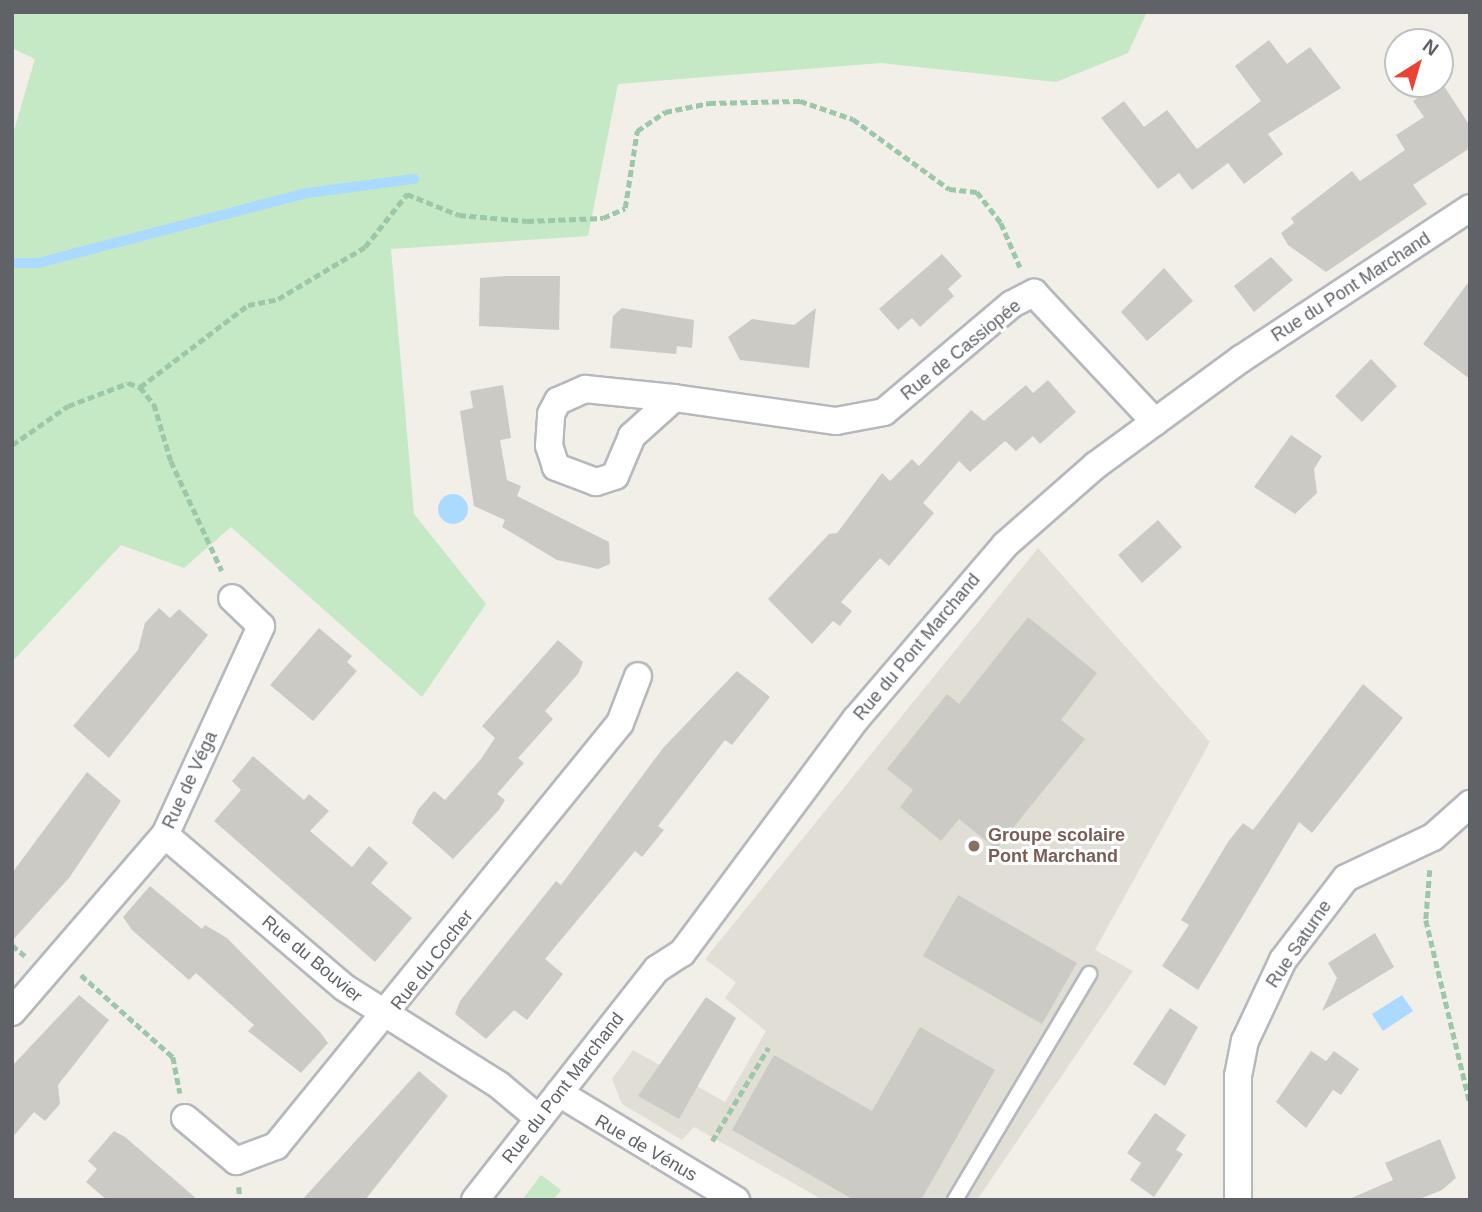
<!DOCTYPE html>
<html>
<head>
<meta charset="utf-8">
<style>
  body { margin:0 }
  #map { position:relative; width:1482px; height:1212px; overflow:hidden; background:#f1efe8; font-family:Arial,sans-serif }
  div>[style] { position:absolute }
  .education>* { inset:0; background:#e1ded6 }
  .green>* { inset:0; background:#c5e8c5 }
  .water>* { inset:0; background:#aadaff }
  .round { border-radius:50% }
  .stream>* { height:10px; margin:-5px; padding:0 5px; transform-origin:5px; border-radius:5px; background:#aadaff }
  .building>* { inset:0; background:#cccac5 }
  .path>* { height:4.5px; margin-top:-2.25px; transform-origin:0; background:repeating-linear-gradient(90deg,#9cc7a9 0 7px,transparent 0 10.5px) }
  .roads { filter:drop-shadow(2px 0 #b5b8bc) drop-shadow(-2px 0 #b5b8bc) drop-shadow(0 2px #b5b8bc) drop-shadow(0 -2px #b5b8bc) }
  .service>* { height:14px; margin:-7px; padding:0 7px; transform-origin:7px; border-radius:7px; background:#fff }
  .minor>* { height:26px; margin:-13px; padding:0 13px; transform-origin:13px; border-radius:13px; background:#fff }
  .dots>* { width:19px; height:19px; translate:-50% -50%; box-sizing:border-box; border:4px solid #fff; border-radius:50% }
  span { translate:-50% -50%; white-space:nowrap; text-align:center; line-height:1.15; -webkit-text-stroke:6px #fff; paint-order:stroke }
  .street-label { font-size:18px; color:#5f6368 }
  .education-label { font-size:18px; color:#785e54; font-weight:700 }
  .left { translate:0 -50%; text-align:left }
  .frame { position:absolute; inset:0; border:14px solid #5f6368; pointer-events:none }
  .north { position:absolute; left:1384px; top:28px; width:70px; height:70px; box-sizing:border-box; background:#fff; border:2px solid #bfc1c3; border-radius:50%; rotate:37deg; font-size:19px; font-weight:700; line-height:28px; text-align:center; color:#5f6368 }
  .north::after { content:''; display:block; margin:auto; width:24px; height:32px; background:#ea4335; clip-path:polygon(50% 0,100% 100%,50% 72%,0 100%) }
</style>
</head>
<body>
<div id="map">
  <div class="education">
    <div style="clip-path:polygon(1038px 548px,1210px 742px,1095px 950px,1133px 971px,977px 1200px,823px 1200px,694px 1127px,682px 1140px,622px 1104px,612px 1079px,633px 1050px,725px 1102px,766px 1031px,725px 998px,736px 982px,705px 959px)"></div>
  </div>
  <div class="green">
    <div style="clip-path:polygon(12px 12px,1147px 12px,1128px 53px,1056px 82px,881px 63px,618px 84px,588px 236px,391px 249px,414px 514px,486px 604px,422px 697px,231px 527px,184px 568px,121px 545px,12px 662px,12px 137px,35px 59px,12px 48px)"></div>
    <div style="clip-path:polygon(541px 1175px,561px 1190px,553px 1200px,522px 1200px)"></div>
  </div>
  <div class="water">
    <div class="round" style="left:438px;top:494px;width:30px;height:30px"></div>
    <div style="clip-path:polygon(1402px 995px,1413px 1011px,1383px 1031px,1372px 1014px)"></div>
  </div>
  <div class="stream">
    <div style="left:12px;top:263px;width:26px"></div>
    <div style="left:38px;top:263px;width:278px;rotate:-14.6deg"></div>
    <div style="left:307px;top:193px;width:108px;rotate:-7.5deg"></div>
  </div>
  <div class="building">
    <div style="clip-path:polygon(1269px 40px,1287px 64px,1310px 47px,1341px 88px,1268px 134px,1283px 154px,1244px 184px,1228px 163px,1192px 190px,1179px 173px,1158px 189px,1101px 118px,1124px 101px,1144px 127px,1167px 110px,1197px 149px,1261px 101px,1235px 66px)"></div>
    <div style="clip-path:polygon(1442px 83px,1470px 126px,1470px 148px,1413px 185px,1427px 204px,1326px 272px,1288px 245px,1281px 233px,1294px 223px,1291px 218px,1352px 171px,1360px 181px,1405px 150px,1396px 135px,1424px 117px,1413px 101px)"></div>
    <div style="clip-path:polygon(942px 254px,962px 276px,948px 289px,954px 296px,920px 327px,912px 318px,898px 330px,879px 309px)"></div>
    <div style="clip-path:polygon(1271px 257px,1293px 280px,1254px 312px,1234px 286px)"></div>
    <div style="clip-path:polygon(1164px 268px,1193px 301px,1147px 341px,1121px 312px)"></div>
    <div style="clip-path:polygon(506px 276px,560px 276px,559px 330px,479px 326px,480px 278px)"></div>
    <div style="clip-path:polygon(1470px 280px,1470px 379px,1423px 344px)"></div>
    <div style="clip-path:polygon(622px 308px,694px 320px,692px 348px,677px 346px,676px 354px,610px 348px,613px 316px)"></div>
    <div style="clip-path:polygon(816px 308px,809px 368px,740px 360px,728px 337px,752px 319px,794px 325px)"></div>
    <div style="clip-path:polygon(1371px 359px,1397px 386px,1362px 422px,1335px 396px)"></div>
    <div style="clip-path:polygon(1048px 380px,1076px 412px,1040px 444px,1033px 436px,1016px 451px,1005px 441px,970px 472px,959px 461px,923px 503px,934px 513px,889px 566px,880px 558px,841px 602px,852px 611px,840px 626px,833px 621px,812px 644px,768px 599px,829px 534px,837px 533px,882px 473px,890px 481px,912px 459px,919px 466px,971px 410px,984px 421px,1026px 385px,1033px 393px)"></div>
    <div style="clip-path:polygon(503px 385px,511px 438px,500px 440px,507px 480px,521px 486px,517px 496px,609px 542px,610px 564px,598px 569px,557px 560px,502px 527px,505px 520px,474px 506px,460px 411px,473px 408px,470px 391px)"></div>
    <div style="clip-path:polygon(1291px 435px,1322px 456px,1314px 469px,1317px 493px,1295px 514px,1254px 487px)"></div>
    <div style="clip-path:polygon(1158px 520px,1182px 547px,1142px 583px,1118px 555px)"></div>
    <div style="clip-path:polygon(159px 608px,170px 618px,179px 609px,208px 635px,109px 758px,73px 726px,138px 650px,145px 623px)"></div>
    <div style="clip-path:polygon(1028px 617px,1097px 673px,1061px 720px,1085px 739px,996px 849px,959px 819px,941px 841px,900px 807px,913px 790px,887px 769px,947px 694px,959px 704px)"></div>
    <div style="clip-path:polygon(319px 628px,352px 656px,347px 662px,357px 671px,313px 721px,270px 685px)"></div>
    <div style="clip-path:polygon(558px 640px,583px 662px,578px 674px,545px 711px,553px 719px,518px 758px,524px 763px,497px 794px,505px 800px,499px 810px,453px 859px,412px 823px,418px 810px,434px 791px,445px 800px,481px 759px,495px 738px,482px 726px)"></div>
    <div style="clip-path:polygon(737px 671px,770px 697px,732px 745px,725px 740px,658px 826px,664px 830px,642px 857px,635px 851px,545px 959px,563px 974px,527px 1020px,514px 1010px,486px 1039px,455px 1014px,460px 1001px,556px 881px,561px 885px,663px 748px)"></div>
    <div style="clip-path:polygon(1363px 684px,1403px 718px,1312px 833px,1299px 822px,1198px 990px,1162px 966px,1189px 925px,1181px 920px,1228px 842px,1243px 823px,1253px 830px)"></div>
    <div style="clip-path:polygon(253px 756px,304px 800px,309px 794px,329px 811px,310px 831px,352px 867px,369px 846px,388px 863px,371px 883px,412px 918px,375px 962px,214px 821px,241px 790px,232px 781px)"></div>
    <div style="clip-path:polygon(87px 772px,121px 801px,69px 878px,12px 941px,12px 873px)"></div>
    <div style="clip-path:polygon(150px 886px,202px 929px,205px 925px,227px 938px,320px 1032px,328px 1043px,301px 1073px,248px 1031px,254px 1025px,196px 973px,189px 980px,132px 930px,123px 917px)"></div>
    <div style="clip-path:polygon(958px 895px,1077px 963px,1042px 1024px,923px 956px)"></div>
    <div style="clip-path:polygon(1375px 933px,1394px 967px,1322px 1011px,1337px 978px,1328px 963px)"></div>
    <div style="clip-path:polygon(79px 995px,109px 1020px,58px 1085px,60px 1104px,45px 1121px,34px 1112px,12px 1138px,12px 1066px)"></div>
    <div style="clip-path:polygon(706px 997px,736px 1018px,679px 1119px,638px 1096px)"></div>
    <div style="clip-path:polygon(1170px 1008px,1198px 1027px,1165px 1086px,1133px 1064px)"></div>
    <div style="clip-path:polygon(920px 1027px,995px 1070px,921px 1200px,854px 1200px,732px 1130px,774px 1055px,872px 1111px)"></div>
    <div style="clip-path:polygon(1311px 1051px,1326px 1061px,1334px 1051px,1359px 1069px,1341px 1095px,1333px 1090px,1306px 1128px,1276px 1102px)"></div>
    <div style="clip-path:polygon(419px 1071px,448px 1096px,365px 1200px,302px 1200px)"></div>
    <div style="clip-path:polygon(1155px 1113px,1186px 1135px,1176px 1150px,1183px 1154px,1154px 1197px,1130px 1180px,1141px 1163px,1127px 1153px)"></div>
    <div style="clip-path:polygon(114px 1131px,125px 1137px,198px 1200px,107px 1200px,86px 1182px,97px 1169px,88px 1161px)"></div>
    <div style="clip-path:polygon(1440px 1139px,1456px 1178px,1442px 1190px,1417px 1200px,1347px 1200px,1393px 1180px,1385px 1163px)"></div>
  </div>
  <div class="path">
    <div style="left:140px;top:387px;width:136px;rotate:-37.2deg"></div>
    <div style="left:248px;top:305px;width:31px;rotate:-11deg"></div>
    <div style="left:278px;top:299px;width:101px;rotate:-30.9deg"></div>
    <div style="left:365px;top:247px;width:68px;rotate:-51.6deg"></div>
    <div style="left:407px;top:194px;width:56px;rotate:22deg"></div>
    <div style="left:459px;top:215px;width:68px;rotate:5deg"></div>
    <div style="left:527px;top:221px;width:76px;rotate:-2.3deg"></div>
    <div style="left:603px;top:218px;width:24px;rotate:-24deg"></div>
    <div style="left:625px;top:208px;width:78px;rotate:-81.1deg"></div>
    <div style="left:637px;top:131px;width:34px;rotate:-34deg"></div>
    <div style="left:665px;top:112px;width:45px;rotate:-11.6deg"></div>
    <div style="left:709px;top:103px;width:91px;rotate:-1.3deg"></div>
    <div style="left:800px;top:101px;width:56px;rotate:18.8deg"></div>
    <div style="left:853px;top:119px;width:119px;rotate:36.1deg"></div>
    <div style="left:949px;top:189px;width:28px;rotate:6deg"></div>
    <div style="left:977px;top:192px;width:39px;rotate:52deg"></div>
    <div style="left:1001px;top:223px;width:48px;rotate:66.6deg"></div>
    <div style="left:12px;top:445px;width:68px;rotate:-34.9deg"></div>
    <div style="left:68px;top:406px;width:64px;rotate:-21deg"></div>
    <div style="left:128px;top:383px;width:13px;rotate:18deg"></div>
    <div style="left:140px;top:387px;width:22px;rotate:51deg"></div>
    <div style="left:154px;top:404px;width:59px;rotate:73.4deg"></div>
    <div style="left:171px;top:461px;width:121px;rotate:65.1deg"></div>
    <div style="left:1430px;top:870px;width:50px;rotate:94.6deg"></div>
    <div style="left:1426px;top:920px;width:188px;rotate:76.5deg"></div>
    <div style="left:12px;top:945px;width:17px;rotate:40deg"></div>
    <div style="left:81px;top:975px;width:123px;rotate:41.7deg"></div>
    <div style="left:173px;top:1057px;width:37px;rotate:79deg"></div>
    <div style="left:712px;top:1141px;width:109px;rotate:-58.9deg"></div>
    <div style="left:239px;top:1187px;width:13px;rotate:86deg"></div>
  </div>
  <div class="roads">
    <div class="service">
      <div style="left:955px;top:1200px;width:263px;rotate:-59.3deg"></div>
    </div>
    <div class="minor">
      <div style="left:674px;top:398px;width:57px;rotate:137.9deg"></div>
      <div style="left:632px;top:436px;width:43px;rotate:113deg"></div>
      <div style="left:615px;top:476px;width:20px;rotate:162deg"></div>
      <div style="left:596px;top:482px;width:43px;rotate:-159.4deg"></div>
      <div style="left:556px;top:467px;width:22px;rotate:-108deg"></div>
      <div style="left:549px;top:446px;width:32px;rotate:-86deg"></div>
      <div style="left:551px;top:414px;width:15px;rotate:-62deg"></div>
      <div style="left:558px;top:401px;width:30px;rotate:-24deg"></div>
      <div style="left:585px;top:389px;width:89px;rotate:5.8deg"></div>
      <div style="left:674px;top:398px;width:164px;rotate:8.1deg"></div>
      <div style="left:836px;top:421px;width:49px;rotate:-10.6deg"></div>
      <div style="left:884px;top:412px;width:167px;rotate:-40.2deg"></div>
      <div style="left:1012px;top:304px;width:25px;rotate:-27deg"></div>
      <div style="left:1034px;top:293px;width:177px;rotate:46.8deg"></div>
      <div style="left:165px;top:835px;width:236px;rotate:40.4deg"></div>
      <div style="left:345px;top:988px;width:182px;rotate:32.2deg"></div>
      <div style="left:499px;top:1085px;width:51px;rotate:40.2deg"></div>
      <div style="left:12px;top:1012px;width:234px;rotate:-49.2deg"></div>
      <div style="left:165px;top:835px;width:230px;rotate:-65.3deg"></div>
      <div style="left:261px;top:626px;width:40px;rotate:-136deg"></div>
      <div style="left:559px;top:1093px;width:207px;rotate:31.2deg"></div>
      <div style="left:185px;top:1118px;width:67px;rotate:40.1deg"></div>
      <div style="left:236px;top:1161px;width:43px;rotate:-20.6deg"></div>
      <div style="left:276px;top:1146px;width:545px;rotate:-50.88deg"></div>
      <div style="left:620px;top:723px;width:50px;rotate:-69deg"></div>
      <div style="left:475px;top:1200px;width:294px;rotate:-51.8deg"></div>
      <div style="left:657px;top:969px;width:30px;rotate:-33deg"></div>
      <div style="left:682px;top:953px;width:292px;rotate:-53.4deg"></div>
      <div style="left:856px;top:719px;width:229px;rotate:-49.4deg"></div>
      <div style="left:1005px;top:545px;width:121px;rotate:-41.3deg"></div>
      <div style="left:1096px;top:465px;width:180px;rotate:-36.2deg"></div>
      <div style="left:1241px;top:359px;width:274px;rotate:-33.4deg"></div>
      <div style="left:1238px;top:1200px;width:124px;rotate:-90deg"></div>
      <div style="left:1238px;top:1076px;width:36px;rotate:-79deg"></div>
      <div style="left:1245px;top:1041px;width:89px;rotate:-64.9deg"></div>
      <div style="left:1283px;top:960px;width:103px;rotate:-52.5deg"></div>
      <div style="left:1346px;top:878px;width:96px;rotate:-25.2deg"></div>
      <div style="left:1433px;top:837px;width:50px;rotate:-41.7deg"></div>
    </div>
  </div>
  <div class="dots">
    <div style="left:974px;top:846px;background:#8d6e63"></div>
  </div>
  <div class="street-label">
    <span style="left:1351px;top:287px;rotate:-33deg">Rue du Pont Marchand</span>
    <span style="left:961px;top:350px;rotate:-39deg">Rue de Cassiopée</span>
    <span style="left:917px;top:647px;rotate:-50deg">Rue du Pont Marchand</span>
    <span style="left:190px;top:780px;rotate:-65deg">Rue de Véga</span>
    <span style="left:1299px;top:944px;rotate:-56deg">Rue Saturne</span>
    <span style="left:312px;top:959px;rotate:40deg">Rue du Bouvier</span>
    <span style="left:432px;top:960px;rotate:-52deg">Rue du Cocher</span>
    <span style="left:563px;top:1088px;rotate:-52deg">Rue du Pont Marchand</span>
    <span style="left:646px;top:1148px;rotate:30deg">Rue de Vénus</span>
  </div>
  <div class="education-label">
    <span class="left" style="left:988px;top:846px">Groupe scolaire<br>Pont Marchand</span>
  </div>
  <div class="frame"></div>
  <div class="north">N</div>
</div>
</body>
</html>
